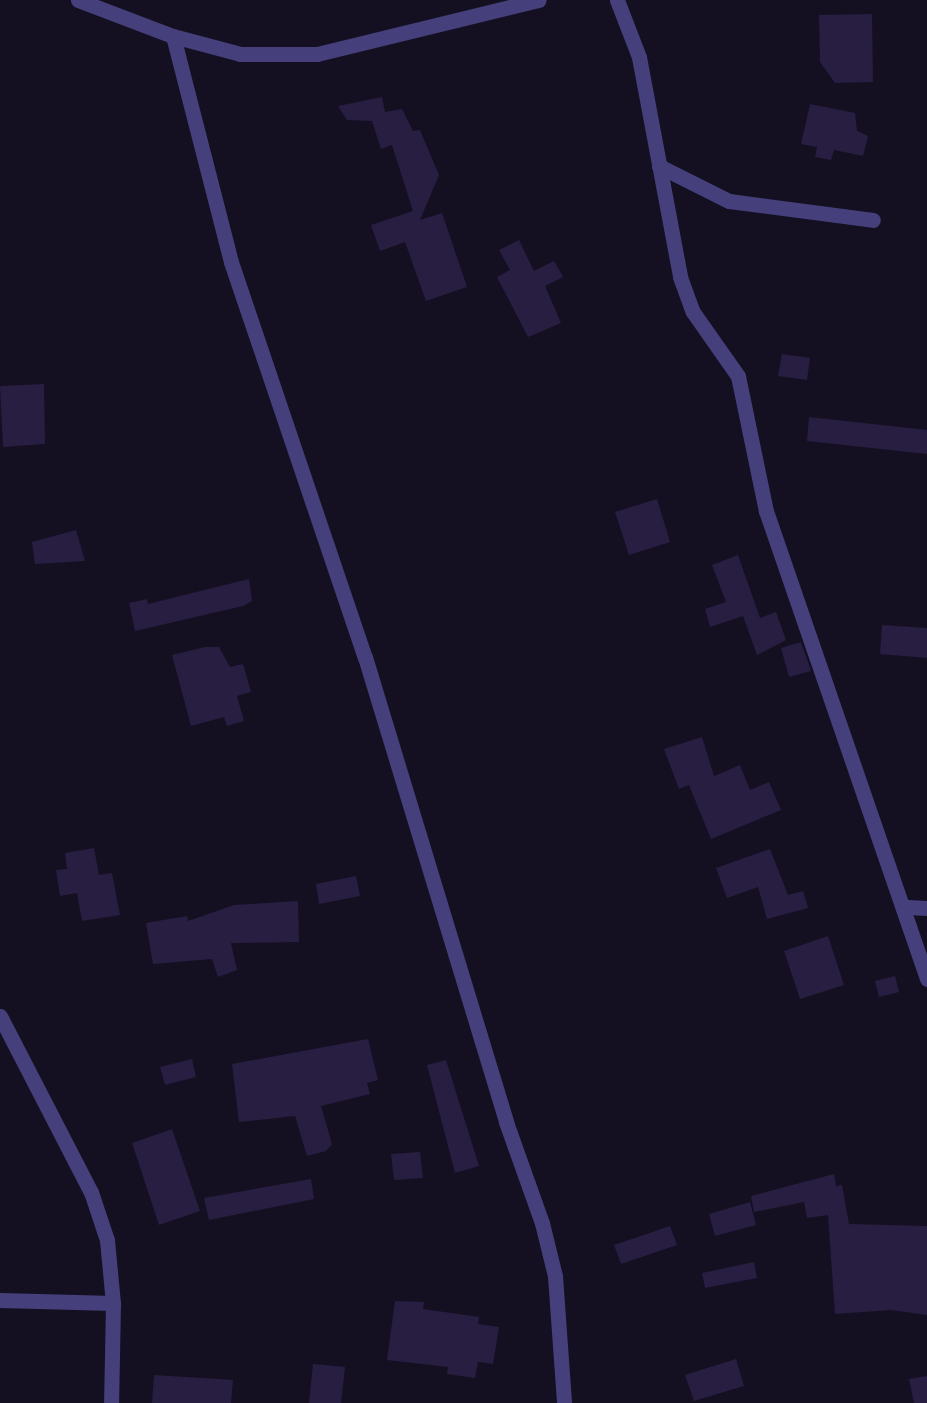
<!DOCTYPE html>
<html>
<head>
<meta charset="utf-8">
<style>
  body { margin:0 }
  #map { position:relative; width:927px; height:1403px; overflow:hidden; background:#141022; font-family:Inter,sans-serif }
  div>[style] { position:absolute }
  .building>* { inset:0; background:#271e41 }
  .minor>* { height:15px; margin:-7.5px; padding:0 7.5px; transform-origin:7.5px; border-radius:7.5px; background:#45407c }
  span { translate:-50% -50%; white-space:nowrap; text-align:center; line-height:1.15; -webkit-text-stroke:4.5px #141022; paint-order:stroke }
</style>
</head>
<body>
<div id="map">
  <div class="building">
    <div style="clip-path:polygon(872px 14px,873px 82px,835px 83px,820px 62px,819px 15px)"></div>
    <div style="clip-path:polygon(382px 97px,385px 112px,402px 109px,413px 131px,420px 130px,439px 175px,420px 220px,442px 213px,467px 287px,426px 301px,405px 242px,380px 251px,371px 225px,413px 211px,392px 145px,381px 149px,372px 121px,347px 120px,338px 106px)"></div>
    <div style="clip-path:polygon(810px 104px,855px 113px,857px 131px,868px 136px,863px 156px,834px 150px,831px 160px,815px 157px,817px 147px,801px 144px)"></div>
    <div style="clip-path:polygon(519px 240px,534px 271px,554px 261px,563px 277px,545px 286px,561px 323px,528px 337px,497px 277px,510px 270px,499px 250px)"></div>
    <div style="clip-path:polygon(782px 354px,810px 358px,807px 380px,778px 376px)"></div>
    <div style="clip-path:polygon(44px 384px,45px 444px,3px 447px,0 386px)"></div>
    <div style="clip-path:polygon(809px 417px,927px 430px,927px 454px,807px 441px)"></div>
    <div style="clip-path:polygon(657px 499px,670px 542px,629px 555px,615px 512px)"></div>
    <div style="clip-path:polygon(76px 530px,85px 561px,35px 564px,32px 542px)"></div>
    <div style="clip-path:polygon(738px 555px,760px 618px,776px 612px,786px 640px,757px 655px,743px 616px,710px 627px,705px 609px,726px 602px,712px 565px)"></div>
    <div style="clip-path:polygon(249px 579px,252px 601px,243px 606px,135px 631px,129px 603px,147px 599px,148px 604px)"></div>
    <div style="clip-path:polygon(882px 625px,927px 628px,927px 658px,880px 654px)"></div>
    <div style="clip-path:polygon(801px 642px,811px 671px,789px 677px,781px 648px)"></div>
    <div style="clip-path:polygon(205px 647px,219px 647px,230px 667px,243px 664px,251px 692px,237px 696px,244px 721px,227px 726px,224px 717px,191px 726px,172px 655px)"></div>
    <div style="clip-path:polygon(702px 737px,714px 776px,740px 765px,750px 790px,769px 782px,781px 810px,711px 839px,689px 785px,679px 789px,664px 749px)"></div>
    <div style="clip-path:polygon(94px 848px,99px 875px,112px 873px,120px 915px,82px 921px,77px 893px,60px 896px,56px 870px,67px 869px,65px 853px)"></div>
    <div style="clip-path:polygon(770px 849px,788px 895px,803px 891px,808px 908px,767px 919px,758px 887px,727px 898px,716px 868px)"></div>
    <div style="clip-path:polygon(356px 876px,360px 896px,319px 904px,316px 884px)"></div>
    <div style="clip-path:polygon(298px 901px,299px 942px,231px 943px,237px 970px,218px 977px,212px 959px,153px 964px,146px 923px,187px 916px,188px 921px,234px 905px)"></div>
    <div style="clip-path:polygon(828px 936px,844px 985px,800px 999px,784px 951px)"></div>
    <div style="clip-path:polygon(895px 976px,899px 992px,879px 997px,875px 981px)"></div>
    <div style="clip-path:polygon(368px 1039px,378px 1080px,367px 1083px,370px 1094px,321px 1106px,332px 1144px,326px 1151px,307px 1156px,295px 1116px,239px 1122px,232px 1064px)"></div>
    <div style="clip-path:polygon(192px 1059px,196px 1077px,165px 1085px,160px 1067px)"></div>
    <div style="clip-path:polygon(446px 1060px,479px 1166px,455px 1173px,427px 1065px)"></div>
    <div style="clip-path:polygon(172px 1129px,200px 1211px,159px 1225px,132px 1143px)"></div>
    <div style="clip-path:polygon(420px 1152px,423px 1178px,394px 1180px,391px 1154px)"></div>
    <div style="clip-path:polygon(834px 1174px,836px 1186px,842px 1185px,849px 1224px,927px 1226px,927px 1315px,891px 1310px,835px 1314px,828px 1215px,807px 1218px,804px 1202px,754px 1212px,751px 1196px)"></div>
    <div style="clip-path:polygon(311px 1179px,314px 1199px,209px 1220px,204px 1198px)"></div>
    <div style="clip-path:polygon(750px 1202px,756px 1225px,715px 1236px,709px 1214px)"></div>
    <div style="clip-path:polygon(670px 1226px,677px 1245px,621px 1264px,614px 1245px)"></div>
    <div style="clip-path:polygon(754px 1262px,757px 1278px,705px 1288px,702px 1273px)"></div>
    <div style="clip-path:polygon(395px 1301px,424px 1302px,423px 1309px,479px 1317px,478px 1324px,499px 1327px,493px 1364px,478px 1362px,475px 1378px,447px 1374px,448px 1367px,387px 1360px)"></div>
    <div style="clip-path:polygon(736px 1359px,744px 1386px,694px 1401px,685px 1375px)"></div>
    <div style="clip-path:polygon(313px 1364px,345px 1367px,341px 1403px,309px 1403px)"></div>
    <div style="clip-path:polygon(154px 1375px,233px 1380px,231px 1403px,152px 1403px)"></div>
    <div style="clip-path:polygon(927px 1376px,927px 1403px,914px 1403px,909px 1379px)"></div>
  </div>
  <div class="minor">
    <div style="left:78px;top:0;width:102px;rotate:20.8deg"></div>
    <div style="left:173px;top:36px;width:233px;rotate:75.6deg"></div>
    <div style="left:231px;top:262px;width:417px;rotate:71.3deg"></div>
    <div style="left:365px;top:657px;width:486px;rotate:73.1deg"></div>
    <div style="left:506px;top:1122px;width:107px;rotate:70.4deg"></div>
    <div style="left:542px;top:1223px;width:55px;rotate:76.2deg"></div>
    <div style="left:555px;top:1276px;width:127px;rotate:85.9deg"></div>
    <div style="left:617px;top:0;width:61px;rotate:68.9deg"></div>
    <div style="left:639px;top:57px;width:224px;rotate:79.4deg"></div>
    <div style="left:680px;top:277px;width:37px;rotate:70deg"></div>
    <div style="left:693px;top:312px;width:78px;rotate:54.9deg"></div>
    <div style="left:738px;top:376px;width:138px;rotate:78.3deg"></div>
    <div style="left:766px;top:511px;width:495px;rotate:71deg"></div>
    <div style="left:173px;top:36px;width:69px;rotate:15deg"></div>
    <div style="left:240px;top:54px;width:77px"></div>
    <div style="left:317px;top:54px;width:228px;rotate:-13.7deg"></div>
    <div style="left:659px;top:166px;width:78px;rotate:26.6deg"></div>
    <div style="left:729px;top:201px;width:145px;rotate:7.5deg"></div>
    <div style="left:907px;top:907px;width:20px;rotate:3deg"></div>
    <div style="left:0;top:1016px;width:198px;rotate:62.7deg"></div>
    <div style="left:91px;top:1192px;width:51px;rotate:71.6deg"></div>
    <div style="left:107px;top:1240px;width:63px;rotate:84.6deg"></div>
    <div style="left:0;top:1300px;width:113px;rotate:1.5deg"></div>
    <div style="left:113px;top:1303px;width:100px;rotate:91.1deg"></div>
  </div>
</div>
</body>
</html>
